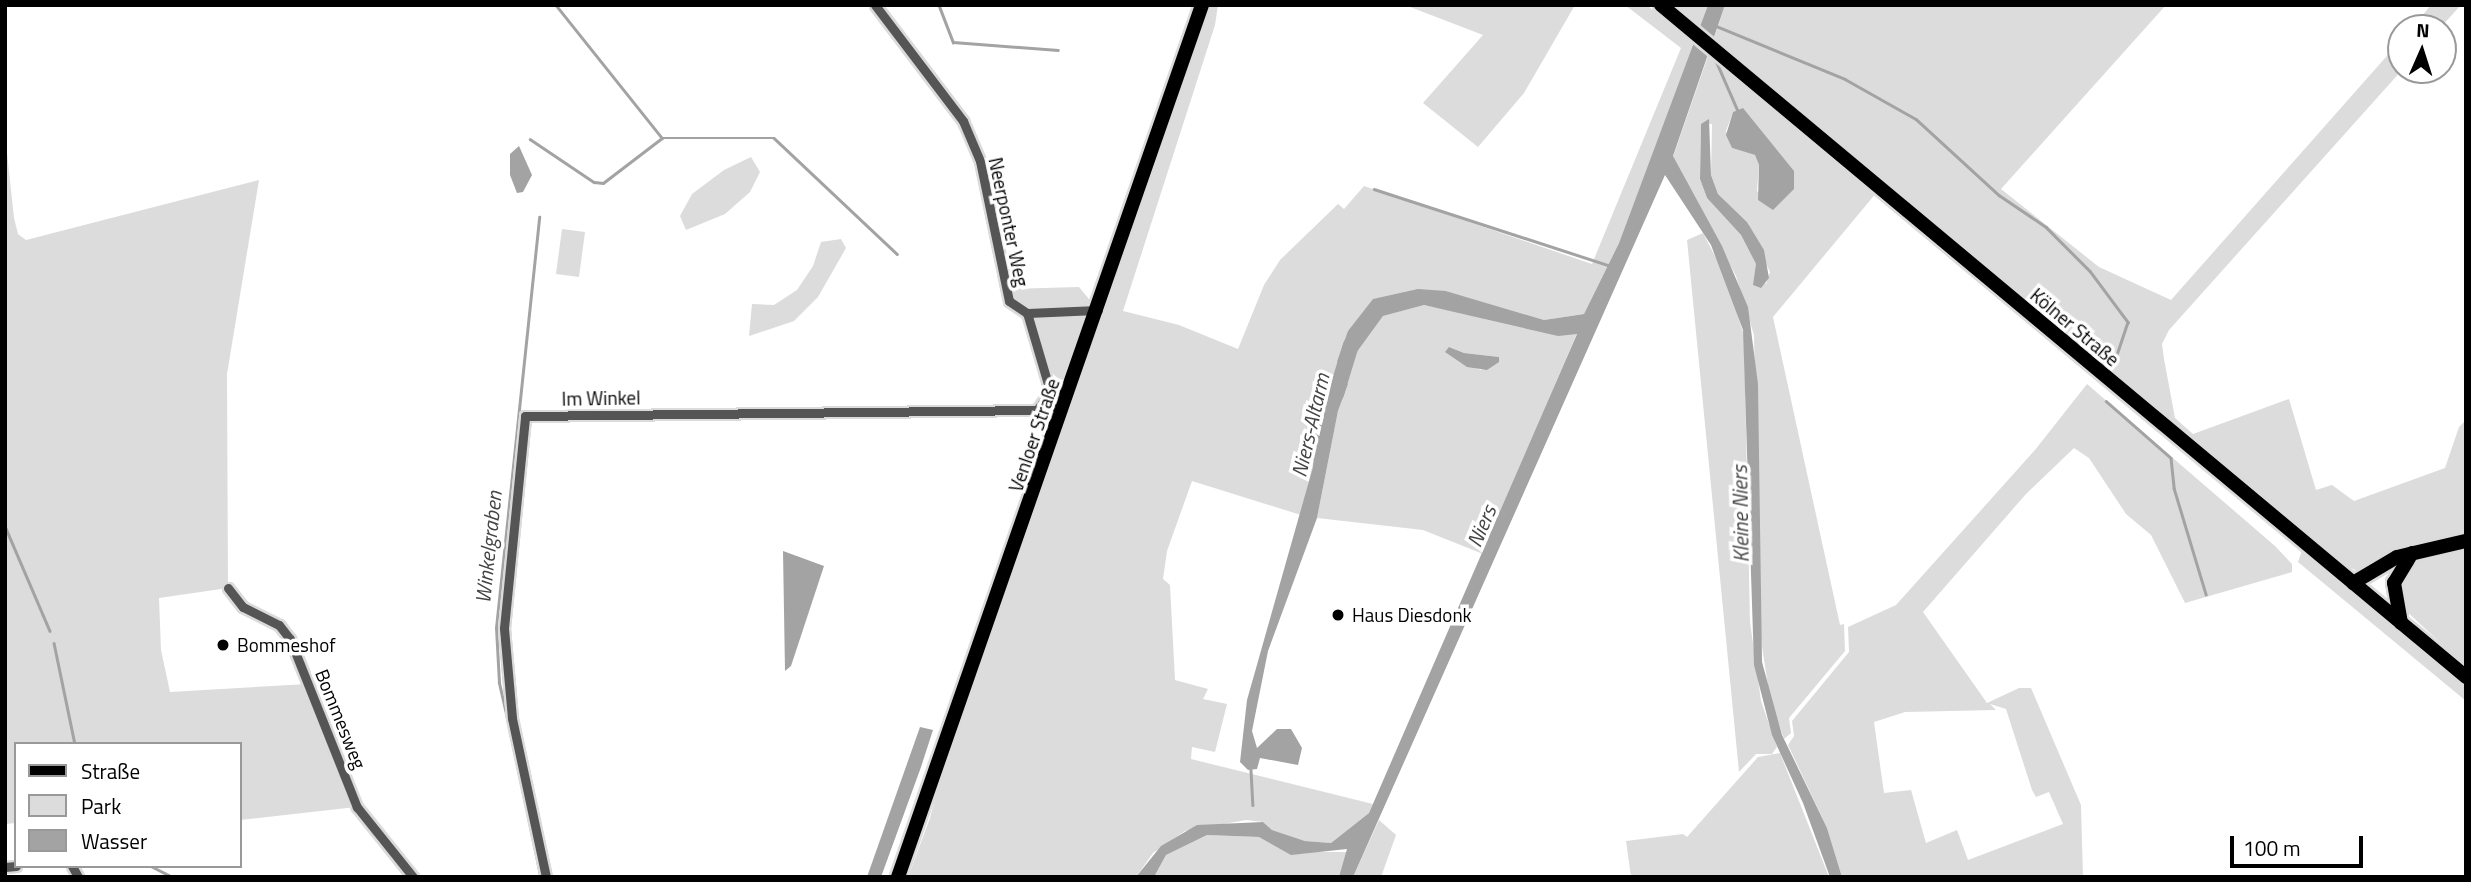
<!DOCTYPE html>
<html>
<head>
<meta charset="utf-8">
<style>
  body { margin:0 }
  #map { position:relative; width:2471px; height:882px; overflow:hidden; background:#fff; font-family:"Titillium Web",sans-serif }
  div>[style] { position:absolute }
  .green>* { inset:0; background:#dcdcdc }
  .water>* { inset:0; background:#a3a3a3 }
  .stream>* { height:2.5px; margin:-1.25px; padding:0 1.25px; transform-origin:1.25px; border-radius:1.25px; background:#a3a3a3 }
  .river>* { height:16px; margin:-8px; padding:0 8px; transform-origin:8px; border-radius:8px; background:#a3a3a3 }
  .roads { filter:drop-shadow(2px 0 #dbdbdb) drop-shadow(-2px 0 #dbdbdb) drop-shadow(0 2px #dbdbdb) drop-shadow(0 -2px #dbdbdb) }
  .street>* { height:9px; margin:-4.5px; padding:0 4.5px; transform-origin:4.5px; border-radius:4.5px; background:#555 }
  .primary>* { height:14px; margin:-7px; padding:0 7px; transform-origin:7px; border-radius:7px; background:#000 }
  .dots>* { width:19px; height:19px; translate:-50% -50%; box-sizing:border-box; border:4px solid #fff; border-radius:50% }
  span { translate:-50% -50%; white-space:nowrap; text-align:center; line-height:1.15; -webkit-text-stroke:7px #fff; paint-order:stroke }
  .street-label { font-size:19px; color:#000 }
  .poi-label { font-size:19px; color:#000 }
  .left { translate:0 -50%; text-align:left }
  .water-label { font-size:21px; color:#444; font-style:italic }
  .frame { position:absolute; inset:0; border:7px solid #000; pointer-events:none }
  .legend { position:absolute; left:14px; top:742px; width:228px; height:126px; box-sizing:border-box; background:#fff; border:2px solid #999; margin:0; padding:9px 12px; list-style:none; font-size:21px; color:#000 }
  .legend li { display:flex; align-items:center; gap:14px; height:35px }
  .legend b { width:35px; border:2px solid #999 }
  .north { position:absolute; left:2387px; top:14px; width:70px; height:70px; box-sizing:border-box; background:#fff; border:2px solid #999; border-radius:50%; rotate:3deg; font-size:19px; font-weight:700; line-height:28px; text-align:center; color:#000 }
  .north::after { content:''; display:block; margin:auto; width:24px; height:32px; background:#000; clip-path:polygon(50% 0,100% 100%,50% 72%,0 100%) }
  .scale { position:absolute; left:2230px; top:836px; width:133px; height:32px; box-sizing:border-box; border:4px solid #000; border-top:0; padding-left:9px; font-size:21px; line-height:24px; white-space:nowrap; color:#000; -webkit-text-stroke:5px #fff; paint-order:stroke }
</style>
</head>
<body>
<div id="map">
  <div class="green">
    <div style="clip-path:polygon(evenodd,1202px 5px,1218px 5px,1215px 25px,1123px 311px,1179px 325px,1238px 349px,1264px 285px,1280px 260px,1338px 204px,1344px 209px,1364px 186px,1592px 264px,1681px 48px,1625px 5px,1647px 5px,1694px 45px,1619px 243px,1584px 314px,1544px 320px,1446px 291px,1373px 299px,1337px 362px,1347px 364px,1383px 316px,1423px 305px,1577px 333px,1483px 554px,1423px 530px,1317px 518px,1338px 411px,1348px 384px,1317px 405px,1313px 467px,1301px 515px,1192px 481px,1167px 551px,1163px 579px,1170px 585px,1175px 680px,1208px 689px,1203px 699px,1227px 704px,1215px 752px,1192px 747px,1191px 759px,1373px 804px,1369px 813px,1331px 843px,1305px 841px,1272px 830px,1263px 822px,1246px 820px,1185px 831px,1153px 853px,1136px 877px,908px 877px,930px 818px,958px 710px,1070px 389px,1044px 366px,1027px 313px,1009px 301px,1006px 289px,1079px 287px,1098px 310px,1202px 5px,1449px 347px,1464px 353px,1499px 357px,1481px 370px,1461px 363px,1449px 347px)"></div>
    <div style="clip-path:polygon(1405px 5px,1575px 5px,1524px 93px,1478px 147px,1423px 103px,1483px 35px)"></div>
    <div style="clip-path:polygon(1675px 5px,1708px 5px,1700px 26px,1690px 18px)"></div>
    <div style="clip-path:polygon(1725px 5px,2166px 5px,2001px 189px,2099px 267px,2171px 300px,2401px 40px,2402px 70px,2169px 330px,2162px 344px,2164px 359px,2175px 418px,2193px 434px,2289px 399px,2316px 490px,2332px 485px,2354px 501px,2445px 468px,2459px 427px,2466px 420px,2466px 536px,2360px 572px,2341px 564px,1870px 175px,1714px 38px)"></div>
    <div style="clip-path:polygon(2431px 5px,2461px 5px,2440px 28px,2412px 28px)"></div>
    <div style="clip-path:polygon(evenodd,1708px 56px,1877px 192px,1773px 317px,1840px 625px,1844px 624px,1845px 651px,1789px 718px,1791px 733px,1784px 739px,1770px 698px,1759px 627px,1754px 335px,1736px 276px,1673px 157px,1708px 56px,1743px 109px,1773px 210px,1757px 191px,1759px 165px,1755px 155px,1732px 148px,1726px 131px,1733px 112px,1743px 109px,1708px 56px,1701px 124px,1712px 124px,1711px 175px,1718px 194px,1747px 222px,1770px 272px,1766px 284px,1756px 276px,1756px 264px,1741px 235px,1707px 198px,1700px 179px,1701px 124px)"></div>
    <div style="clip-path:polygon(5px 134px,14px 218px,18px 234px,26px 240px,259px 180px,227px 374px,228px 588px,159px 598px,161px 650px,170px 692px,307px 684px,356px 807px,240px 820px,240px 744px,16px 744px,16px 823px,5px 824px)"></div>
    <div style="clip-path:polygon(751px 157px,760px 172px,750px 192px,725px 214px,686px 230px,680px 216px,692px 194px,724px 170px)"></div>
    <div style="clip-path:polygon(562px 229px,585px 232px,579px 277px,556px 274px)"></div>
    <div style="clip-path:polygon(1703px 233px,1726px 277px,1744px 336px,1750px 622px,1761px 701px,1777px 747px,1772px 754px,1756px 754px,1739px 772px,1687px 240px)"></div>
    <div style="clip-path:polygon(841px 239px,846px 248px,818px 297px,794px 321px,749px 336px,752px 304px,774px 305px,797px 290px,813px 266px,821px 242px)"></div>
    <div style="clip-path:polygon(evenodd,2087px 384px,2275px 546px,2292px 564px,2292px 572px,2185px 603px,2151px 535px,2126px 514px,2089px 458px,2074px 448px,2026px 494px,1923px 612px,1987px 703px,2019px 688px,2031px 688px,2081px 805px,2083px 877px,1842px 877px,1827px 828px,1788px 745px,1794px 736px,1792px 721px,1849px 652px,1848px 627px,1896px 605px,2035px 450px,2087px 384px,1990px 704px,2006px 709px,2032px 790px,2036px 797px,2049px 792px,2063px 824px,1968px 860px,1957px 830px,1926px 843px,1911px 790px,1884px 793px,1874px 722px,1905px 712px,1996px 710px,1990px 704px)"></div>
    <div style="clip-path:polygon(2466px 548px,2466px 667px,2401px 606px,2398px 579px,2418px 558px)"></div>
    <div style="clip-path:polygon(2302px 551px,2466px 687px,2466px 701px,2298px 562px)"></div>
    <div style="clip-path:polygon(1780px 753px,1829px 877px,1631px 877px,1626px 841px,1683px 834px,1687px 837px,1758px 757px)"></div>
    <div style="clip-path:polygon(1379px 820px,1396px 835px,1381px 877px,1353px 877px)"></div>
    <div style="clip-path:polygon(1207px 835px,1259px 837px,1299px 852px,1350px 852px,1339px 877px,1154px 877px,1166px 855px)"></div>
  </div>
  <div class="water">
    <div style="clip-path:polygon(1708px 5px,1725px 5px,1673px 156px,1722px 246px,1748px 307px,1758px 384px,1762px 662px,1782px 735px,1827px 828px,1842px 877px,1830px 877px,1803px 803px,1772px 735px,1754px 665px,1743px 330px,1711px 245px,1665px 175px,1353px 877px,1339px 877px,1347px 849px,1291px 855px,1259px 837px,1207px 835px,1166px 855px,1154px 877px,1136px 877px,1161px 846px,1197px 825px,1263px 822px,1272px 830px,1305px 841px,1331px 843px,1369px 813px,1577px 334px,1558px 336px,1424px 305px,1383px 316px,1348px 364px,1337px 362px,1348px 331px,1373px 299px,1418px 289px,1446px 291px,1544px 320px,1584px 314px,1619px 243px)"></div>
    <div style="clip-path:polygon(1743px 108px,1794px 171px,1794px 189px,1773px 210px,1758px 200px,1759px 165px,1755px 155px,1732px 148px,1726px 135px,1733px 112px)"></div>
    <div style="clip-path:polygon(1709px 119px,1711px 175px,1718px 194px,1747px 222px,1764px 250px,1769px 278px,1761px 288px,1753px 285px,1756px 264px,1741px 235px,1707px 198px,1700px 179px,1701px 124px)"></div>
    <div style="clip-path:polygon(519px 146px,532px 175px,523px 192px,517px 193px,510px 175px,510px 154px)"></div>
    <div style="clip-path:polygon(1449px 347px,1464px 353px,1499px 357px,1499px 362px,1487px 370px,1467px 367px,1445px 352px)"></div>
    <div style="clip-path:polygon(1337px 375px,1348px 384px,1338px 411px,1317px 518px,1268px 651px,1252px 731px,1257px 748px,1277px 729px,1291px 729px,1302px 748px,1298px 765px,1260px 758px,1257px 769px,1248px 770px,1240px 762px,1247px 700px,1313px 467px,1317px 405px)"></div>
    <div style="clip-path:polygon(783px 551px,824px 566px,791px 666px,785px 671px)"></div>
    <div style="clip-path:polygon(920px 727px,933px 730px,921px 767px,881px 877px,867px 877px)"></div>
  </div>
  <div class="stream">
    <div style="left:556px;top:5px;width:170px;rotate:51.4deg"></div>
    <div style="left:662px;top:138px;width:112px"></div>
    <div style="left:774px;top:138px;width:169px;rotate:43.3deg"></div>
    <div style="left:939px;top:5px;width:40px;rotate:69deg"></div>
    <div style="left:953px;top:42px;width:105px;rotate:4.4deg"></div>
    <div style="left:1716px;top:26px;width:139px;rotate:22.3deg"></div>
    <div style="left:1845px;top:79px;width:81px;rotate:29.4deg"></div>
    <div style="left:1916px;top:119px;width:113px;rotate:42.5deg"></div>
    <div style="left:1999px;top:195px;width:57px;rotate:34.2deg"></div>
    <div style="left:2046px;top:227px;width:62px;rotate:45deg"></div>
    <div style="left:2090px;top:271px;width:64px;rotate:53.3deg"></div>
    <div style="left:2128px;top:322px;width:41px;rotate:108.4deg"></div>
    <div style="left:1714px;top:56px;width:60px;rotate:66.4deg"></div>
    <div style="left:530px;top:139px;width:77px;rotate:33.9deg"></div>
    <div style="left:594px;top:182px;width:9px;rotate:6deg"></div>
    <div style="left:603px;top:183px;width:74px;rotate:-37.3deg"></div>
    <div style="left:1374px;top:189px;width:249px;rotate:18deg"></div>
    <div style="left:2106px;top:401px;width:86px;rotate:41.2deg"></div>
    <div style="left:2171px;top:458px;width:30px;rotate:84deg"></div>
    <div style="left:2174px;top:488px;width:111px;rotate:73.2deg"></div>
    <div style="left:5px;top:526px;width:114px;rotate:66.8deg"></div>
    <div style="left:54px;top:643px;width:103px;rotate:78.3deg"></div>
    <div style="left:1251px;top:770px;width:35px;rotate:87deg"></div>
    <div style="left:523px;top:788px;width:108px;rotate:-102.9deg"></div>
    <div style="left:499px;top:683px;width:55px;rotate:-93.1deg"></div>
    <div style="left:496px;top:628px;width:413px;rotate:-84deg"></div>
    <div style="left:528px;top:815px;width:63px;rotate:78.2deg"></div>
    <div style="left:151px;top:866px;width:25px;rotate:27deg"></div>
  </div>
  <div class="river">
    <div style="left:1336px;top:394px;width:51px;rotate:-73deg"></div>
  </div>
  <div class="roads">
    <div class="street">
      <div style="left:875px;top:5px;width:146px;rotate:52.8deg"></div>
      <div style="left:963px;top:121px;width:43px;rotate:67deg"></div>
      <div style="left:980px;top:161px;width:143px;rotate:78.3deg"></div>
      <div style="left:1009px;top:301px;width:22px;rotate:34deg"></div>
      <div style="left:1027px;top:313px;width:71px;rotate:-2.4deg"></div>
      <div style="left:228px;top:588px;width:24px;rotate:52deg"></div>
      <div style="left:243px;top:607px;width:40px;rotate:26.6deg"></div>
      <div style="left:279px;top:625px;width:18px;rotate:52deg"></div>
      <div style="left:290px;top:639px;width:181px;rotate:68.3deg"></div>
      <div style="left:357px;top:807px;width:90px;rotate:51.3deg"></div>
      <div style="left:72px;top:866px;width:13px;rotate:61deg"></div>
      <div style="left:5px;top:867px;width:11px;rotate:-5deg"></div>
      <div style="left:546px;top:877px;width:163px;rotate:-102.1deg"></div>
      <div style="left:512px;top:718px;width:90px;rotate:-95.1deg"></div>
      <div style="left:504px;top:628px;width:213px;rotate:-84.3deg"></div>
      <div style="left:525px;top:416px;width:512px;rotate:-0.67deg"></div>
      <div style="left:1037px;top:410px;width:23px;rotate:-56deg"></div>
      <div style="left:1050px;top:391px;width:81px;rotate:-106.4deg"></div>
    </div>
    <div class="primary">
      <div style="left:1661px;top:5px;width:1049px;rotate:39.85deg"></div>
      <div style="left:2353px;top:583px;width:51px;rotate:-30.6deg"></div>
      <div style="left:2397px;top:557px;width:71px;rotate:-13.1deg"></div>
      <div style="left:2401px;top:623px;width:41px;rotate:-99.9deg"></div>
      <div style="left:2394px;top:583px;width:35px;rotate:-59deg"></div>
      <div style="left:898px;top:877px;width:923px;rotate:-70.78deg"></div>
    </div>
  </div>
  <div class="dots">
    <div style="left:1338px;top:615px;background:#000"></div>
    <div style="left:223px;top:645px;background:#000"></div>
  </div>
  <div class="street-label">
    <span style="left:1009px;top:222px;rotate:78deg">Neerponter Weg</span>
    <span style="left:2075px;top:327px;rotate:40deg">Kölner Straße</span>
    <span style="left:601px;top:398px;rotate:-1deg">Im Winkel</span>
    <span style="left:1034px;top:435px;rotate:-71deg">Venloer Straße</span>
    <span style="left:341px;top:719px;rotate:68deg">Bommesweg</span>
  </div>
  <div class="poi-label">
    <span class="left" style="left:1352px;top:615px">Haus Diesdonk</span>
    <span class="left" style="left:237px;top:645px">Bommeshof</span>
  </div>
  <div class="water-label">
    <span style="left:1310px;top:425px;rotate:-77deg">Niers-Altarm</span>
    <span style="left:1740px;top:514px;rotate:-91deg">Kleine Niers</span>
    <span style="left:1481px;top:526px;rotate:-67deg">Niers</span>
    <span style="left:488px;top:547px;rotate:-84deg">Winkelgraben</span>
  </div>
  <div class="frame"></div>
  <ul class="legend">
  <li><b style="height:9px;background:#000"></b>Straße</li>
  <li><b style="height:19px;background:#dcdcdc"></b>Park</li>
  <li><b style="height:19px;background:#a3a3a3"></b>Wasser</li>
  </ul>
  <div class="north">N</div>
  <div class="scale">100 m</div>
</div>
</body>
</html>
